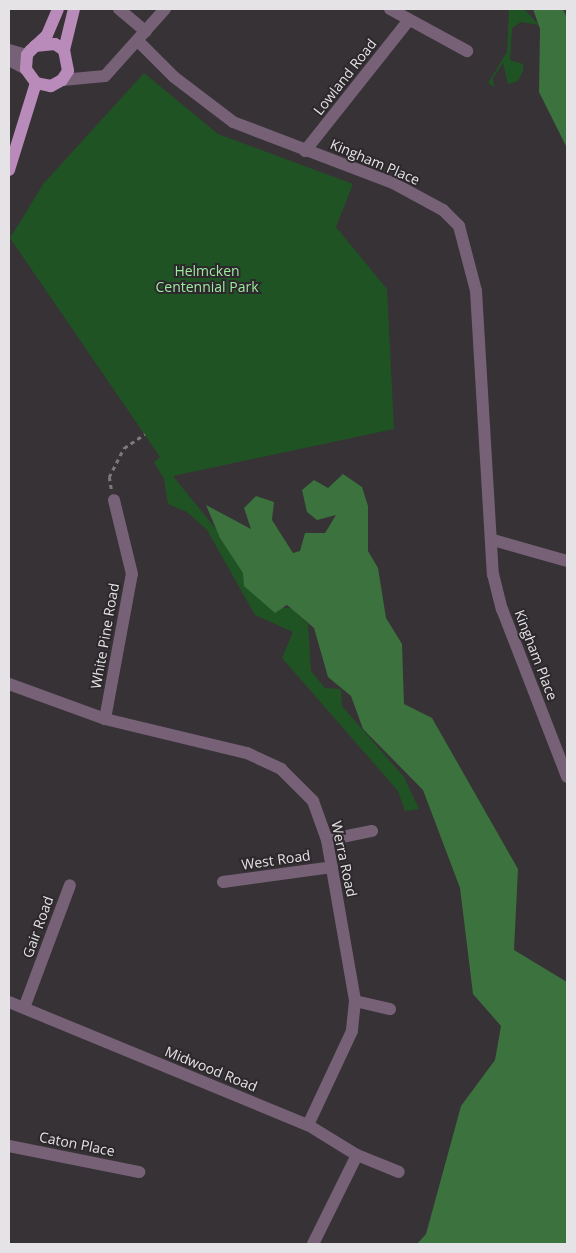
<!DOCTYPE html>
<html>
<head>
<meta charset="utf-8">
<style>
  body { margin:0 }
  #map { position:relative; width:576px; height:1253px; overflow:hidden; background:#363236; font-family:"Open Sans",sans-serif }
  div>[style] { position:absolute }
  .green>* { inset:0; background:#205323 }
  .water>* { inset:0; background:#3b723d }
  .path>* { height:2.5px; margin-top:-1.25px; transform-origin:0; background:repeating-linear-gradient(90deg,#7c797c 0 4px,transparent 0 8px) }
  .minor>* { height:12px; margin:-6px; padding:0 6px; transform-origin:6px; border-radius:6px; background:#776177 }
  .major>* { height:12px; margin:-6px; padding:0 6px; transform-origin:6px; border-radius:6px; background:#b98bba }
  span { translate:-50% -50%; white-space:nowrap; text-align:center; line-height:1.15; -webkit-text-stroke:4px #2c282c; paint-order:stroke }
  .street-label { font-size:14px; color:#e5e3e5 }
  .park-label { font-size:14px; color:#9eec9f }
  .frame { position:absolute; inset:0; border:10px solid #e5e3e5; pointer-events:none }
</style>
</head>
<body>
<div id="map">
  <div class="green">
    <div style="clip-path:polygon(509px 9px,524px 9px,539px 25px,521px 22px,512px 28px,510px 60px,523px 64px,523px 71px,518px 81px,508px 84px,503px 63px,493px 78px,494px 87px,488px 83px,507px 52px)"></div>
    <div style="clip-path:polygon(144px 73px,218px 134px,353px 184px,336px 227px,387px 289px,394px 429px,173px 476px,280px 608px,291px 608px,308px 624px,311px 671px,325px 688px,341px 689px,342px 706px,404px 777px,419px 809px,405px 811px,398px 791px,282px 658px,293px 632px,255px 615px,207px 530px,187px 512px,168px 504px,164px 479px,154px 462px,160px 457px,10px 238px,44px 183px)"></div>
  </div>
  <div class="water">
    <div style="clip-path:polygon(533px 9px,563px 9px,567px 18px,567px 148px,539px 92px,540px 29px)"></div>
    <div style="clip-path:polygon(343px 474px,362px 487px,368px 506px,368px 551px,378px 568px,386px 618px,402px 644px,404px 704px,432px 718px,518px 869px,514px 950px,567px 982px,567px 1244px,417px 1244px,426px 1234px,461px 1106px,495px 1060px,501px 1026px,473px 994px,460px 888px,423px 790px,363px 729px,351px 696px,328px 677px,314px 628px,287px 605px,275px 613px,244px 586px,243px 573px,220px 538px,206px 505px,251px 529px,244px 508px,256px 496px,274px 502px,272px 520px,293px 553px,300px 551px,305px 533px,325px 533px,336px 515px,317px 520px,307px 512px,302px 490px,314px 480px,328px 488px)"></div>
  </div>
  <div class="path">
    <div style="left:111px;top:489px;width:12px;rotate:-99deg"></div>
    <div style="left:109px;top:477px;width:33px;rotate:-63deg"></div>
    <div style="left:124px;top:448px;width:25px;rotate:-34deg"></div>
  </div>
  <div class="minor">
    <div style="left:119px;top:9px;width:35px;rotate:40deg"></div>
    <div style="left:390px;top:9px;width:88px;rotate:28.6deg"></div>
    <div style="left:138px;top:41px;width:51px;rotate:45deg"></div>
    <div style="left:174px;top:77px;width:74px;rotate:37.3deg"></div>
    <div style="left:233px;top:122px;width:171px;rotate:20.9deg"></div>
    <div style="left:393px;top:183px;width:57px;rotate:28.4deg"></div>
    <div style="left:443px;top:210px;width:23px;rotate:45deg"></div>
    <div style="left:459px;top:226px;width:67px;rotate:75.3deg"></div>
    <div style="left:476px;top:291px;width:284px;rotate:86.6deg"></div>
    <div style="left:493px;top:574px;width:36px;rotate:76deg"></div>
    <div style="left:502px;top:609px;width:180px;rotate:68.8deg"></div>
    <div style="left:9px;top:50px;width:19px;rotate:16deg"></div>
    <div style="left:9px;top:60px;width:19px;rotate:28deg"></div>
    <div style="left:62px;top:80px;width:43px;rotate:-5.3deg"></div>
    <div style="left:105px;top:76px;width:90px;rotate:-48.2deg"></div>
    <div style="left:305px;top:151px;width:166px;rotate:-51.6deg"></div>
    <div style="left:493px;top:540px;width:77px;rotate:15.8deg"></div>
    <div style="left:9px;top:684px;width:102px;rotate:20deg"></div>
    <div style="left:105px;top:719px;width:146px;rotate:13.5deg"></div>
    <div style="left:247px;top:753px;width:38px;rotate:25deg"></div>
    <div style="left:281px;top:769px;width:45px;rotate:45deg"></div>
    <div style="left:313px;top:801px;width:41px;rotate:70.3deg"></div>
    <div style="left:327px;top:840px;width:163px;rotate:80.1deg"></div>
    <div style="left:355px;top:1001px;width:30px;rotate:96deg"></div>
    <div style="left:352px;top:1031px;width:104px;rotate:115.1deg"></div>
    <div style="left:105px;top:719px;width:147px;rotate:-79.5deg"></div>
    <div style="left:132px;top:574px;width:76px;rotate:-103.7deg"></div>
    <div style="left:327px;top:840px;width:46px;rotate:-11.3deg"></div>
    <div style="left:223px;top:882px;width:110px;rotate:-7.8deg"></div>
    <div style="left:355px;top:1001px;width:36px;rotate:13deg"></div>
    <div style="left:9px;top:1002px;width:323px;rotate:22.4deg"></div>
    <div style="left:308px;top:1125px;width:57px;rotate:31.5deg"></div>
    <div style="left:357px;top:1155px;width:45px;rotate:22deg"></div>
    <div style="left:24px;top:1008px;width:131px;rotate:-69.5deg"></div>
    <div style="left:9px;top:1146px;width:133px;rotate:11.3deg"></div>
    <div style="left:313px;top:1244px;width:99px;rotate:-63.7deg"></div>
  </div>
  <div class="major">
    <div style="left:35px;top:46px;width:20px;rotate:-6deg"></div>
    <div style="left:55px;top:44px;width:11px;rotate:34deg"></div>
    <div style="left:64px;top:50px;width:21px;rotate:79deg"></div>
    <div style="left:68px;top:71px;width:11px;rotate:124deg"></div>
    <div style="left:62px;top:80px;width:13px;rotate:151deg"></div>
    <div style="left:51px;top:86px;width:15px;rotate:-169deg"></div>
    <div style="left:36px;top:83px;width:17px;rotate:-126deg"></div>
    <div style="left:26px;top:69px;width:14px;rotate:-86deg"></div>
    <div style="left:27px;top:55px;width:5px;rotate:-53deg"></div>
    <div style="left:30px;top:51px;width:23px;rotate:-43deg"></div>
    <div style="left:47px;top:35px;width:28px;rotate:-67deg"></div>
    <div style="left:64px;top:50px;width:42px;rotate:-76.3deg"></div>
    <div style="left:9px;top:170px;width:91px;rotate:-72.8deg"></div>
  </div>
  <div class="street-label">
    <span style="left:345px;top:77px;rotate:-52deg">Lowland Road</span>
    <span style="left:375px;top:162px;rotate:23deg">Kingham Place</span>
    <span style="left:105px;top:636px;rotate:-80deg">White Pine Road</span>
    <span style="left:536px;top:655px;rotate:69deg">Kingham Place</span>
    <span style="left:344px;top:859px;rotate:78deg">Werra Road</span>
    <span style="left:276px;top:860px;rotate:-8deg">West Road</span>
    <span style="left:38px;top:927px;rotate:-70deg">Gair Road</span>
    <span style="left:211px;top:1069px;rotate:22deg">Midwood Road</span>
    <span style="left:77px;top:1144px;rotate:11deg">Caton Place</span>
  </div>
  <div class="park-label">
    <span style="left:207px;top:279px">Helmcken<br>Centennial Park</span>
  </div>
  <div class="frame"></div>
</div>
</body>
</html>
